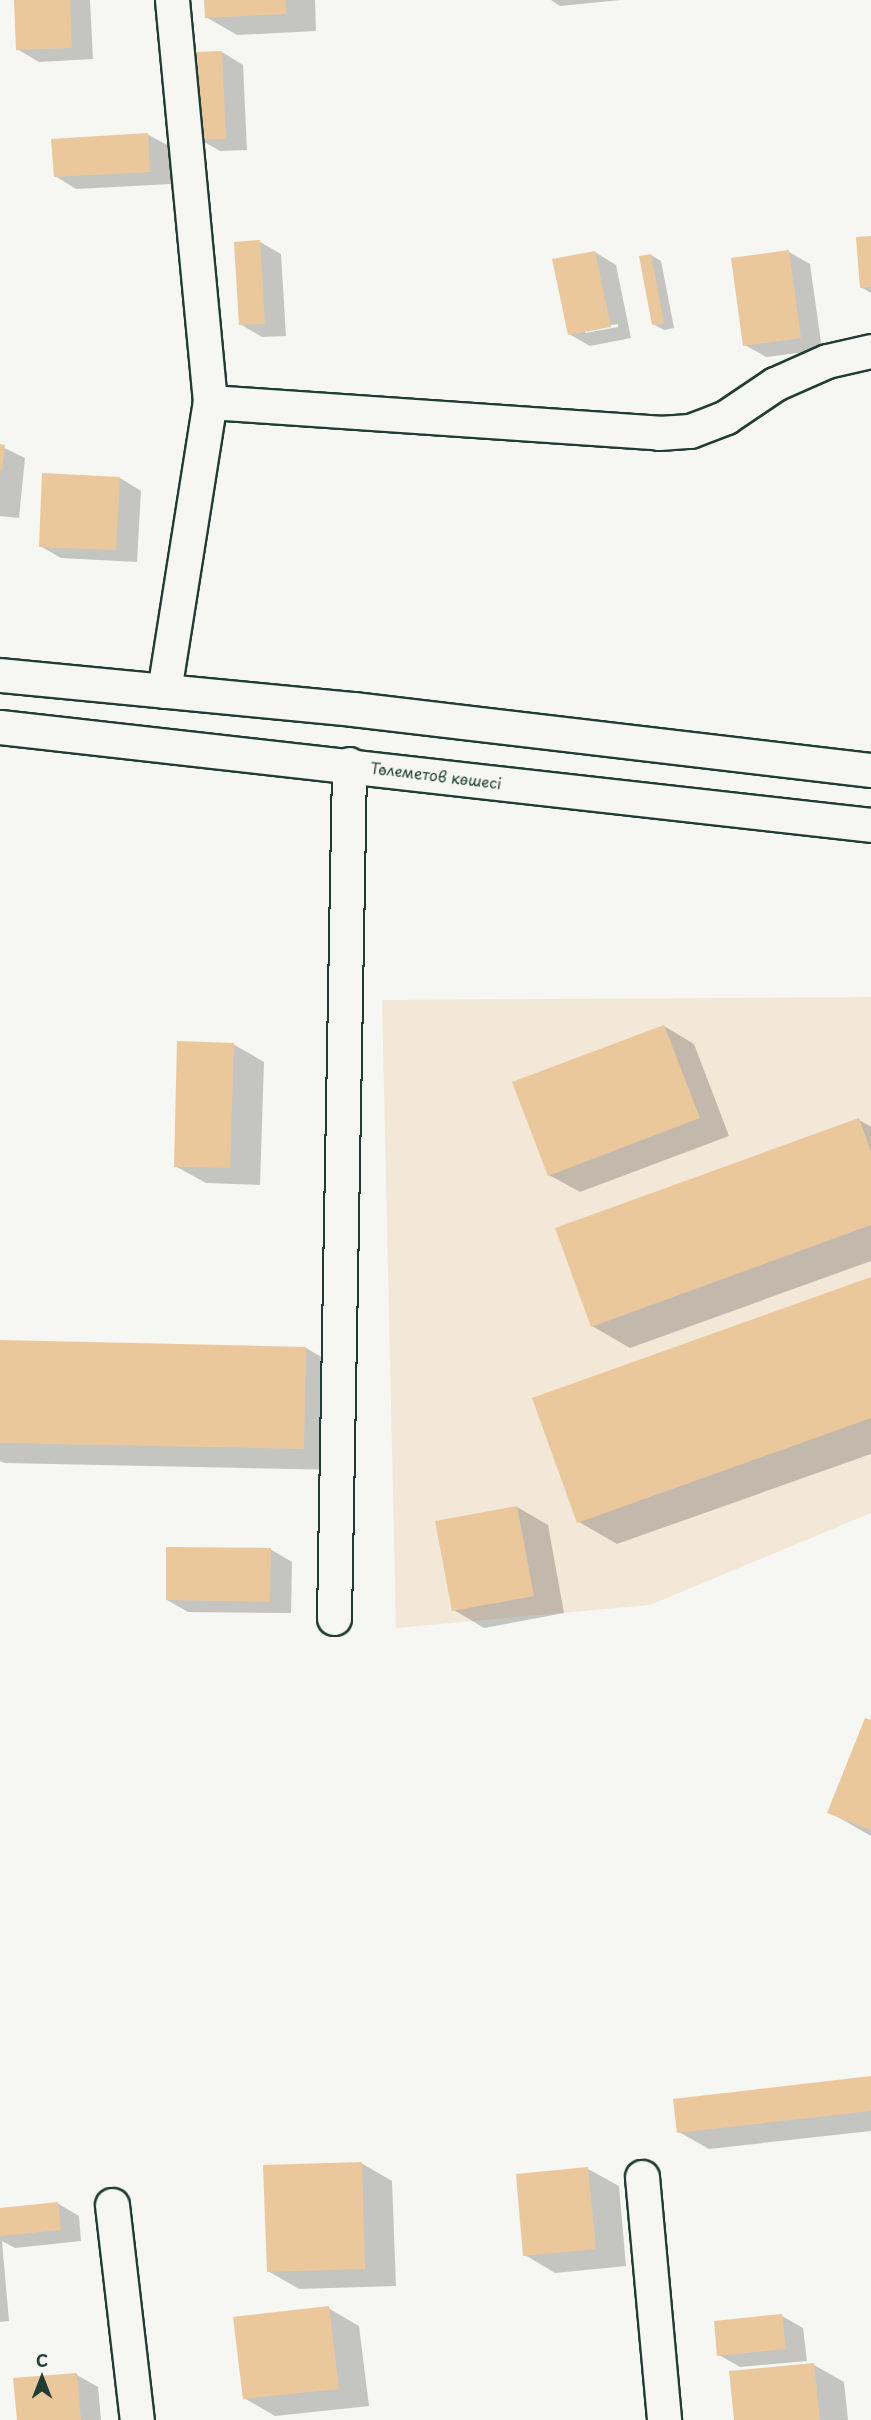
<!DOCTYPE html>
<html>
<head>
<meta charset="utf-8">
<style>
  body { margin:0 }
  #map { position:relative; width:871px; height:2420px; overflow:hidden; background:#f6f6f2; font-family:"Playpen Sans",sans-serif }
  div>[style] { position:absolute }
  .built>* { inset:0; background:#f3e8d8 }
  .shadow>* { inset:0; background:#0003 }
  .building>* { inset:0; background:#ebc79c }
  .roads { filter:drop-shadow(2px 0 #1f3d34) drop-shadow(-2px 0 #1f3d34) drop-shadow(0 2px #1f3d34) drop-shadow(0 -2px #1f3d34) }
  .minor>* { height:33px; margin:-16.5px; padding:0 16.5px; transform-origin:16.5px; border-radius:16.5px; background:#f6f6f2 }
  .major>* { height:33px; margin:-16.5px; padding:0 16.5px; transform-origin:16.5px; border-radius:16.5px; background:#f6f6f2 }
  span { translate:-50% -50%; white-space:nowrap; text-align:center; line-height:1.15; -webkit-text-stroke:6px #f6f6f2; paint-order:stroke }
  .street-label { font-size:15px; color:#1f3d34 }
  .north { position:absolute; left:12px; top:2348px; width:60px; height:60px; -webkit-text-stroke:4px #f6f6f2; paint-order:stroke; rotate:0deg; font-size:16px; font-weight:700; line-height:24px; text-align:center; color:#1f3d34 }
  .north::after { content:''; display:block; margin:auto; width:21px; height:27px; background:#1f3d34; clip-path:polygon(50% 0,100% 100%,50% 72%,0 100%) }
</style>
</head>
<body>
<div id="map">
  <div class="built">
    <div style="clip-path:polygon(871px 997px,871px 1513px,650px 1605px,396px 1628px,382px 1000px)"></div>
  </div>
  <div class="shadow">
    <div style="clip-path:polygon(15px 0,90px 0,93px 59px,39px 62px,17px 49px)"></div>
    <div style="clip-path:polygon(206px 0,315px 0,316px 31px,237px 35px,206px 17px)"></div>
    <div style="clip-path:polygon(551px 0,621px 0,560px 6px)"></div>
    <div style="clip-path:polygon(222px 52px,243px 65px,247px 150px,220px 151px,199px 139px)"></div>
    <div style="clip-path:polygon(147px 134px,169px 146px,171px 184px,76px 189px,55px 176px)"></div>
    <div style="clip-path:polygon(871px 237px,871px 293px,861px 287px)"></div>
    <div style="clip-path:polygon(260px 242px,281px 254px,286px 336px,262px 337px,240px 324px)"></div>
    <div style="clip-path:polygon(evenodd,595px 252px,616px 265px,631px 338px,590px 346px,569px 334px,595px 252px,618px 324px,618px 327px,585px 333px,585px 330px,618px 324px)"></div>
    <div style="clip-path:polygon(789px 252px,810px 264px,822px 350px,766px 357px,745px 345px)"></div>
    <div style="clip-path:polygon(651px 255px,661px 261px,674px 328px,664px 330px,653px 324px)"></div>
    <div style="clip-path:polygon(0 446px,25px 458px,19px 518px,0 516px)"></div>
    <div style="clip-path:polygon(120px 478px,141px 491px,137px 562px,61px 558px,40px 546px)"></div>
    <div style="clip-path:polygon(664px 1026px,694px 1044px,729px 1136px,580px 1192px,549px 1175px)"></div>
    <div style="clip-path:polygon(233px 1044px,264px 1062px,260px 1185px,206px 1183px,175px 1166px)"></div>
    <div style="clip-path:polygon(859px 1120px,871px 1127px,871px 1261px,630px 1348px,592px 1326px)"></div>
    <div style="clip-path:polygon(871px 1279px,871px 1454px,617px 1544px,579px 1522px,534px 1399px)"></div>
    <div style="clip-path:polygon(0 1342px,306px 1348px,344px 1370px,342px 1470px,5px 1463px,0 1461px)"></div>
    <div style="clip-path:polygon(517px 1507px,548px 1525px,564px 1613px,484px 1628px,454px 1610px)"></div>
    <div style="clip-path:polygon(270px 1549px,292px 1562px,291px 1613px,188px 1612px,167px 1600px)"></div>
    <div style="clip-path:polygon(871px 1722px,871px 1836px,829px 1812px)"></div>
    <div style="clip-path:polygon(871px 2078px,871px 2131px,709px 2149px,679px 2132px)"></div>
    <div style="clip-path:polygon(361px 2163px,392px 2181px,396px 2286px,299px 2289px,268px 2271px)"></div>
    <div style="clip-path:polygon(588px 2169px,619px 2186px,626px 2266px,555px 2273px,525px 2255px)"></div>
    <div style="clip-path:polygon(57px 2203px,79px 2216px,81px 2241px,15px 2248px,2px 2241px,9px 2321px,0 2322px,0 2209px)"></div>
    <div style="clip-path:polygon(328px 2308px,359px 2326px,369px 2406px,275px 2416px,244px 2398px)"></div>
    <div style="clip-path:polygon(782px 2316px,803px 2328px,807px 2361px,740px 2367px,719px 2355px)"></div>
    <div style="clip-path:polygon(814px 2365px,844px 2382px,848px 2420px,735px 2420px)"></div>
    <div style="clip-path:polygon(77px 2375px,98px 2387px,101px 2420px,18px 2420px,15px 2380px)"></div>
  </div>
  <div class="building">
    <div style="clip-path:polygon(14px 0,70px 0,72px 48px,16px 50px)"></div>
    <div style="clip-path:polygon(204px 0,286px 0,286px 14px,205px 18px)"></div>
    <div style="clip-path:polygon(222px 51px,226px 139px,197px 140px,194px 52px)"></div>
    <div style="clip-path:polygon(148px 133px,150px 172px,54px 177px,51px 139px)"></div>
    <div style="clip-path:polygon(871px 236px,871px 287px,860px 288px,856px 237px)"></div>
    <div style="clip-path:polygon(260px 240px,265px 324px,239px 325px,234px 242px)"></div>
    <div style="clip-path:polygon(789px 250px,801px 338px,743px 346px,731px 258px)"></div>
    <div style="clip-path:polygon(595px 251px,611px 327px,568px 335px,552px 259px)"></div>
    <div style="clip-path:polygon(651px 254px,664px 323px,652px 325px,639px 256px)"></div>
    <div style="clip-path:polygon(0 444px,5px 445px,2px 471px,0 471px)"></div>
    <div style="clip-path:polygon(42px 473px,120px 477px,116px 550px,39px 547px)"></div>
    <div style="clip-path:polygon(664px 1025px,700px 1118px,548px 1176px,512px 1082px)"></div>
    <div style="clip-path:polygon(177px 1041px,234px 1043px,230px 1168px,174px 1167px)"></div>
    <div style="clip-path:polygon(859px 1118px,871px 1152px,871px 1225px,591px 1327px,555px 1228px)"></div>
    <div style="clip-path:polygon(871px 1277px,871px 1418px,577px 1523px,532px 1398px)"></div>
    <div style="clip-path:polygon(0 1340px,306px 1347px,304px 1449px,0 1443px)"></div>
    <div style="clip-path:polygon(517px 1506px,534px 1596px,452px 1611px,435px 1521px)"></div>
    <div style="clip-path:polygon(166px 1547px,271px 1548px,270px 1602px,166px 1600px)"></div>
    <div style="clip-path:polygon(865px 1718px,871px 1720px,871px 1830px,827px 1813px)"></div>
    <div style="clip-path:polygon(871px 2076px,871px 2111px,677px 2133px,673px 2099px)"></div>
    <div style="clip-path:polygon(362px 2162px,365px 2269px,267px 2272px,263px 2165px)"></div>
    <div style="clip-path:polygon(588px 2167px,596px 2249px,523px 2256px,516px 2174px)"></div>
    <div style="clip-path:polygon(58px 2202px,61px 2230px,0 2236px,0 2208px)"></div>
    <div style="clip-path:polygon(329px 2306px,339px 2389px,243px 2399px,233px 2317px)"></div>
    <div style="clip-path:polygon(782px 2314px,786px 2349px,717px 2356px,714px 2321px)"></div>
    <div style="clip-path:polygon(814px 2363px,820px 2420px,734px 2420px,729px 2371px)"></div>
    <div style="clip-path:polygon(77px 2373px,81px 2420px,17px 2420px,13px 2378px)"></div>
  </div>
  <div class="roads">
    <div class="minor">
      <div style="left:210px;top:402px;width:450px;rotate:3.9deg"></div>
      <div style="left:659px;top:433px;width:31px;rotate:-4deg"></div>
      <div style="left:690px;top:431px;width:39px;rotate:-21deg"></div>
      <div style="left:726px;top:417px;width:59px;rotate:-34deg"></div>
      <div style="left:775px;top:384px;width:57px;rotate:-23.9deg"></div>
      <div style="left:827px;top:361px;width:45px;rotate:-12.8deg"></div>
      <div style="left:164px;top:691px;width:293px;rotate:-81deg"></div>
      <div style="left:210px;top:402px;width:404px;rotate:-95.4deg"></div>
      <div style="left:334px;top:1618px;width:854px;rotate:-88.99deg"></div>
      <div style="left:642px;top:2177px;width:244px;rotate:84.8deg"></div>
      <div style="left:112px;top:2205px;width:216px;rotate:83.4deg"></div>
    </div>
    <div class="major">
      <div style="left:0;top:675px;width:355px;rotate:5.5deg"></div>
      <div style="left:353px;top:709px;width:522px;rotate:6.72deg"></div>
      <div style="left:0;top:727px;width:876px;rotate:6.42deg"></div>
    </div>
  </div>
  <div class="street-label">
    <span style="left:436px;top:775px;rotate:7deg">Төлеметов көшесі</span>
  </div>
  <div class="north">С</div>
</div>
</body>
</html>
